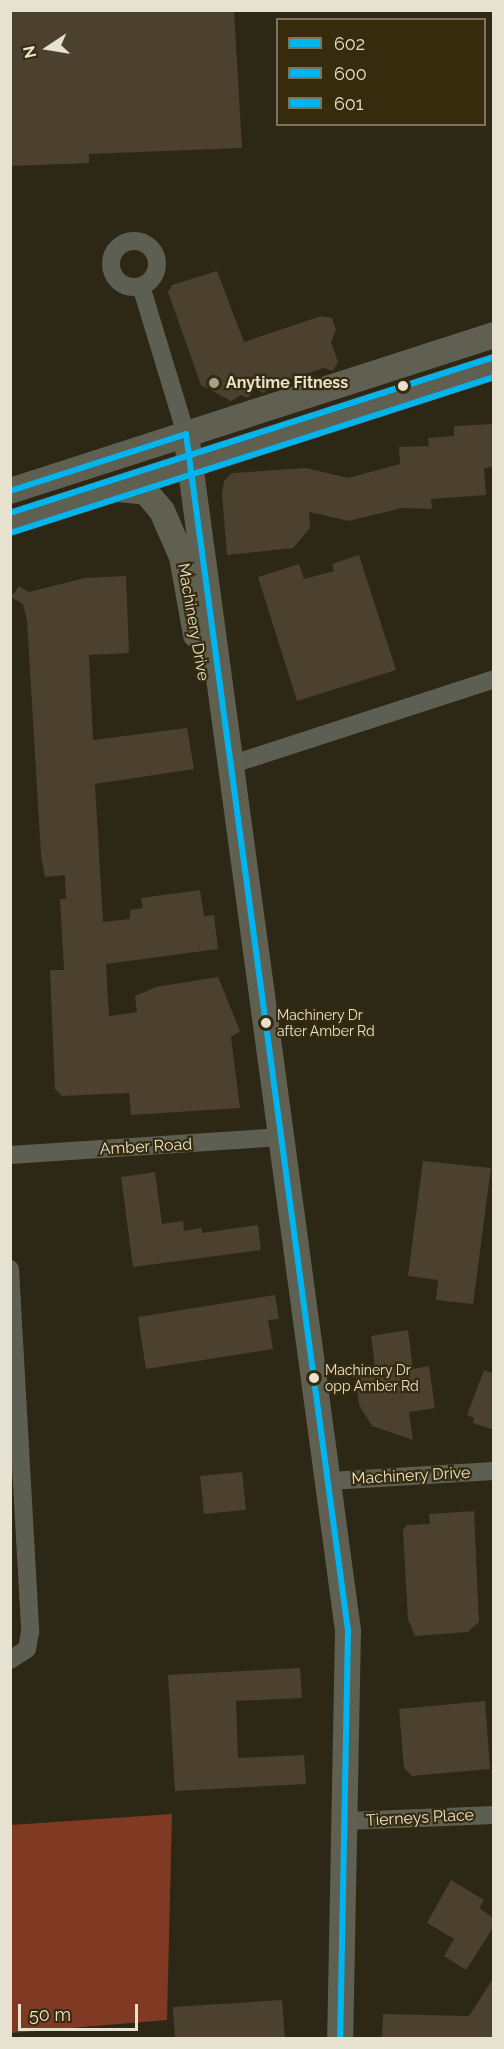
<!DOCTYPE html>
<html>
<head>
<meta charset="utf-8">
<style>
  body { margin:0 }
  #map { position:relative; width:504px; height:2049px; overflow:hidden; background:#2d2716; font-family:Raleway,sans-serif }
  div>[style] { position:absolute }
  .forest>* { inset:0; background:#803923 }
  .building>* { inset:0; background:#4c402e }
  .street>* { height:18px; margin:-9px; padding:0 9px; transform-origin:9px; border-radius:9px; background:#5d5f52 }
  .street>.ring { margin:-9px; padding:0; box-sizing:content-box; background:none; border:18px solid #5d5f52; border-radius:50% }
  .secondary>* { height:26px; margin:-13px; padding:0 13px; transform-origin:13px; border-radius:13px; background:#5f6051 }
  .bus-1>* { height:6px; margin:-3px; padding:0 3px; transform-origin:3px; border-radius:3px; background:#00b5ef }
  .bus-2>* { height:6px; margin:-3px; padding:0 3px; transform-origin:3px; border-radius:3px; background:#00b5ef }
  .bus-3>* { height:6px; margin:-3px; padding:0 3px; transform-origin:3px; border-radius:3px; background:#00b5ef }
  .dots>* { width:16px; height:16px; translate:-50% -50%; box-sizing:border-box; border:3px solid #362c0d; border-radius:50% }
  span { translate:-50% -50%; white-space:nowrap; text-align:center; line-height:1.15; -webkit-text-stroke:4.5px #362c0d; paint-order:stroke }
  .bus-label { font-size:14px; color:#e7e1d0 }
  .left { translate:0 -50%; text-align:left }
  .poi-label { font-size:16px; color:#e7e1d0; font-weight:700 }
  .street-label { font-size:16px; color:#e7e1d0 }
  .frame { position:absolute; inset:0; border:12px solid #e7e1d0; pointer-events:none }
  .legend { position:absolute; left:276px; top:18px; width:210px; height:108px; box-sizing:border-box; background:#362c0d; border:2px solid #7d745b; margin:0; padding:8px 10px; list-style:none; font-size:18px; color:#e7e1d0 }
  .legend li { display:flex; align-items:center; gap:12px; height:30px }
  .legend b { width:30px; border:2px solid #7d745b }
  .north { position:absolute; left:18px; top:18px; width:60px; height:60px; -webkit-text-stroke:4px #362c0d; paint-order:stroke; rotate:258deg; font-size:16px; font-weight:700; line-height:24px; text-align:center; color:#e7e1d0 }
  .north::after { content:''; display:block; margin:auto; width:21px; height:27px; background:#e7e1d0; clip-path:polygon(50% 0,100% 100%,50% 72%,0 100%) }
  .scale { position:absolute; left:18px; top:2004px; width:120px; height:27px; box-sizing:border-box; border:3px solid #e7e1d0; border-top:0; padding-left:8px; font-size:18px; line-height:21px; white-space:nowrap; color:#e7e1d0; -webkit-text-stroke:4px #362c0d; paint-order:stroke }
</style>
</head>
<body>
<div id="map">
  <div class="forest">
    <div style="clip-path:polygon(172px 1814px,167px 2020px,11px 2033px,11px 1825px)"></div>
  </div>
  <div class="building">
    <div style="clip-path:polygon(10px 10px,234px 10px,242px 148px,89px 154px,89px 163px,10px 166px)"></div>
    <div style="clip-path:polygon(217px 271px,244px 342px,321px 316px,332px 318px,336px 330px,331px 342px,338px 362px,333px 371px,324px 368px,271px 385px,264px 393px,254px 388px,248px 398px,241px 395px,231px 401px,201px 385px,168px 292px,172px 285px)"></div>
    <div style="clip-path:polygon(494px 424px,494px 466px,484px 469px,486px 495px,431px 499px,432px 509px,402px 508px,349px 521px,309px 512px,310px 528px,293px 548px,227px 555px,222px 494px,224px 481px,232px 473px,306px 468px,348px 478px,400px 464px,399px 447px,429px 446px,428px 438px,454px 436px,454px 426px)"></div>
    <div style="clip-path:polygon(359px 555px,396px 670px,297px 701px,258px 577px,299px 564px,304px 579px,334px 571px,332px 564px)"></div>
    <div style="clip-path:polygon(126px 576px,129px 653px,89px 655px,93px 740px,187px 728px,194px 769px,95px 784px,103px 922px,130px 919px,130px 910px,143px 908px,141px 898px,200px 890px,204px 916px,214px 915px,218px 949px,106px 964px,109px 1016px,137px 1012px,135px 996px,156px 987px,218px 977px,240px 1031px,231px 1037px,240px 1108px,131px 1115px,129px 1093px,62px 1096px,55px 1089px,50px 970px,64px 970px,60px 899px,66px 899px,65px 875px,45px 877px,41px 855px,27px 620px,23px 604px,11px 597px,19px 586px,29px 592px,85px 578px)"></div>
    <div style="clip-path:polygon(423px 1161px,491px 1168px,473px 1304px,436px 1300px,438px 1280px,408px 1276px)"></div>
    <div style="clip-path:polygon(155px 1172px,162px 1224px,183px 1221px,184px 1231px,202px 1228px,202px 1233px,258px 1225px,261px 1250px,133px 1267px,121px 1177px)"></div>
    <div style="clip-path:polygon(275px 1295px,279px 1319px,268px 1320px,273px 1349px,146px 1369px,138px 1317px)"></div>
    <div style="clip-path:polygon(408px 1330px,413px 1369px,429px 1366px,435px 1408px,409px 1412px,413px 1440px,372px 1426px,359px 1405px,356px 1377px,376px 1374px,371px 1336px)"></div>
    <div style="clip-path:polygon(484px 1370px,494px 1374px,494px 1430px,473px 1423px,474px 1418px,467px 1415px)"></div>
    <div style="clip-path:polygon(242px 1472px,246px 1510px,204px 1514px,200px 1476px)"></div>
    <div style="clip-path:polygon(474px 1511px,479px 1622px,468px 1632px,415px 1636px,408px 1620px,403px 1530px,407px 1525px,430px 1524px,429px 1514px)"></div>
    <div style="clip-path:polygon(300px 1668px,302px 1698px,236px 1701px,238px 1758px,304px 1755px,306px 1784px,175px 1791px,168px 1675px)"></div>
    <div style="clip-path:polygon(485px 1701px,490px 1769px,412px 1776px,404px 1768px,399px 1709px)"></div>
    <div style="clip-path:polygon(451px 1880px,484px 1900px,479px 1908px,494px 1918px,494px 1926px,466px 1970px,444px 1956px,454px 1939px,427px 1923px)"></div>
    <div style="clip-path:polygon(494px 1977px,494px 2038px,382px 2038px,383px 2014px,469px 2016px)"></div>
    <div style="clip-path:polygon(282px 2000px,285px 2038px,175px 2038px,173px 2007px)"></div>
  </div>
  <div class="street">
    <div class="ring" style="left:111px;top:241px;width:28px;height:28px"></div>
    <div style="left:141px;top:286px;width:155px;rotate:73.1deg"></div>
    <div style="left:230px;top:765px;width:278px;rotate:-18deg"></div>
    <div style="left:10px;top:1155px;width:273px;rotate:-3.8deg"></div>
    <div style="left:10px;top:1269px;width:364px;rotate:86.8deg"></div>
    <div style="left:30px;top:1632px;width:17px;rotate:100deg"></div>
    <div style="left:27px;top:1649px;width:20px;rotate:147deg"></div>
    <div style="left:330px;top:1481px;width:164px;rotate:-3.5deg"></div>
    <div style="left:347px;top:1821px;width:147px;rotate:-2.3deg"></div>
  </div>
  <div class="secondary">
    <div style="left:186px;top:434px;width:1208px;rotate:82.29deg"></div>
    <div style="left:348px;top:1631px;width:407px;rotate:91.1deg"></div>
    <div style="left:119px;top:489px;width:27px;rotate:6deg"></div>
    <div style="left:146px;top:492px;width:25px;rotate:50deg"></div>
    <div style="left:162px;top:511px;width:50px;rotate:66.5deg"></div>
    <div style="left:182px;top:557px;width:79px;rotate:79.8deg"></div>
    <div style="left:10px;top:491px;width:509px;rotate:-17.86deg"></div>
    <div style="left:10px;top:523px;width:509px;rotate:-17.86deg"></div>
  </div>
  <div class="bus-1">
    <div style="left:10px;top:491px;width:185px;rotate:-17.9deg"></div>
    <div style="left:186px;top:434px;width:1208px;rotate:82.29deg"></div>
    <div style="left:348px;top:1631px;width:407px;rotate:91.1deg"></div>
  </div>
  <div class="bus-2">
    <div style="left:13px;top:532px;width:505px;rotate:-17.86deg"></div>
  </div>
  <div class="bus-3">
    <div style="left:10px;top:513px;width:505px;rotate:-17.86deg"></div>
  </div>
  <div class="dots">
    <div style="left:214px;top:383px;background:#a6a08f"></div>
    <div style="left:403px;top:386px;background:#e7e1d0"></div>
    <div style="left:266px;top:1023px;background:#e7e1d0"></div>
    <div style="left:314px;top:1378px;background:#e7e1d0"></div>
  </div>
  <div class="bus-label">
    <span class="left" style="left:277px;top:1023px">Machinery Dr<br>after Amber Rd</span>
    <span class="left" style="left:325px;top:1378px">Machinery Dr<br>opp Amber Rd</span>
  </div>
  <div class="poi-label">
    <span class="left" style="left:226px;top:383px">Anytime Fitness</span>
  </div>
  <div class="street-label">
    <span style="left:193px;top:622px;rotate:80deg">Machinery Drive</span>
    <span style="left:146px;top:1147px;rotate:-3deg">Amber Road</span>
    <span style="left:411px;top:1476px;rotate:-3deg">Machinery Drive</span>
    <span style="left:420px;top:1818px;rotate:-3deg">Tierneys Place</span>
  </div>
  <div class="frame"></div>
  <ul class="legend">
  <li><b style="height:8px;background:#00b5ef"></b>602</li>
  <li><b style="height:8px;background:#00b5ef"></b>600</li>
  <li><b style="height:8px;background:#00b5ef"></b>601</li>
  </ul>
  <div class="north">N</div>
  <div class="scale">50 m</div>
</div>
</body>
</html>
